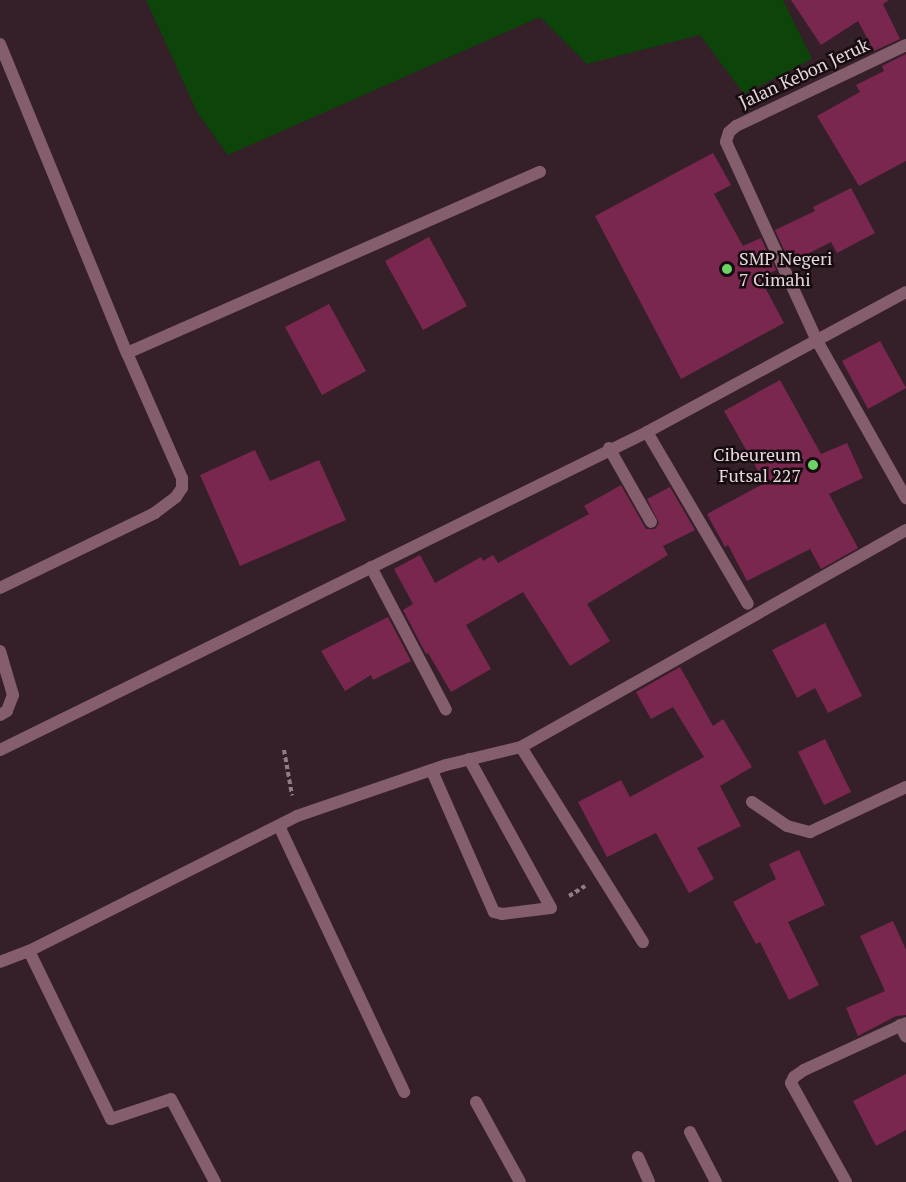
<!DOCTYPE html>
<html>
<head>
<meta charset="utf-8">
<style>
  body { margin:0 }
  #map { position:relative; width:906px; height:1182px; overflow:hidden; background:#351f28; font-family:"PT Serif",serif }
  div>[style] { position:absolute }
  .green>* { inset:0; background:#0c440a }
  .building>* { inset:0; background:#7a274f }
  .path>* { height:4px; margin-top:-2px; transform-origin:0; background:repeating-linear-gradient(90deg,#917e85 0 4.5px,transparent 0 7.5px) }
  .street>* { height:12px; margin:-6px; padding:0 6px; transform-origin:6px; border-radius:6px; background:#855e6d }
  .dots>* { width:16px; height:16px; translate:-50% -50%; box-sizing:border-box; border:3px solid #160c10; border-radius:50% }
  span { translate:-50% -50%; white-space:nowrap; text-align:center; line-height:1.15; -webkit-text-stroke:5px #160c10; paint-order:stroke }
  .street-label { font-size:18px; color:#e6d7dc }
  .poi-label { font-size:18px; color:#e6d7dc }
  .left { translate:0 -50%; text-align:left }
  .right { translate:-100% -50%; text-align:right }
</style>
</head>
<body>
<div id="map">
  <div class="green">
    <div style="clip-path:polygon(146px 0,783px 0,812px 59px,744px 94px,700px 35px,587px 64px,540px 17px,228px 155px,198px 114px)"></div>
  </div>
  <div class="building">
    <div style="clip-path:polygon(791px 0,889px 0,883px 4px,900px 39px,874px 51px,858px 21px,821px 45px)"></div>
    <div style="clip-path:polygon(906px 54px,906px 161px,859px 186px,817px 116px,860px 92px,856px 85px,884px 71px,882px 66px)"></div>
    <div style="clip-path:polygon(713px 153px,731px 185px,714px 194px,743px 246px,761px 238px,776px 270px,760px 278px,784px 323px,681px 379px,595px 216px)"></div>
    <div style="clip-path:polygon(851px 188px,875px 233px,837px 253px,831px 242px,790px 263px,775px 230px,815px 211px,813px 207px)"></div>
    <div style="clip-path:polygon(429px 237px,467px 306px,423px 330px,385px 261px)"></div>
    <div style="clip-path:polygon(329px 304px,366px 371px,322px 395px,285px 327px)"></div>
    <div style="clip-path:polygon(880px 341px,906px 388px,868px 409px,842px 361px)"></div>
    <div style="clip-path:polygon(780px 380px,821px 454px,847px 443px,863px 478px,829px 494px,858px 548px,821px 569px,810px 549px,747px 581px,728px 545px,725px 547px,707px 514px,765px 483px,724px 411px)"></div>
    <div style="clip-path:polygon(255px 450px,270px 481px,319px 460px,346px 520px,240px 566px,200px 475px)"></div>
    <div style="clip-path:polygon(621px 485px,646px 529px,655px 529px,659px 523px,647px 499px,670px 487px,695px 530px,663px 546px,668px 555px,587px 604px,610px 641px,570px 666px,523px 592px,466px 625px,491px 669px,451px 692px,428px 653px,426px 654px,403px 610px,413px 604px,394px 569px,420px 555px,435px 583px,481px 557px,483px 561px,493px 555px,498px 563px,589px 514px,584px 506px)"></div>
    <div style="clip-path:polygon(388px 617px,411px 661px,373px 680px,371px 675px,345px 691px,321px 651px)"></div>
    <div style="clip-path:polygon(825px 623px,862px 696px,828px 713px,815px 688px,797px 698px,772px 650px)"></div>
    <div style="clip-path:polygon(680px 667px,713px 726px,723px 719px,752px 767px,720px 786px,741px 826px,697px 848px,714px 879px,689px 893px,656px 833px,607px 857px,578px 802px,621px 780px,630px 797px,704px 757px,673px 707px,651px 719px,636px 692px)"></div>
    <div style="clip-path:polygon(825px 739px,851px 792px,824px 805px,798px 752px)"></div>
    <div style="clip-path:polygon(799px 850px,825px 905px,788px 922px,819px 985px,789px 1000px,760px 942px,756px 944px,733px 902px,776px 879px,769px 864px)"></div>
    <div style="clip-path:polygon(893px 921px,906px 950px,906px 1015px,896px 1016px,858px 1036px,846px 1008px,885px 991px,860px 936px)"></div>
    <div style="clip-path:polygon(906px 1074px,906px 1130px,876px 1146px,853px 1101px)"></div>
  </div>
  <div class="path">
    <div style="left:284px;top:750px;width:46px;rotate:79.9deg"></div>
    <div style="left:569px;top:896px;width:19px;rotate:-32deg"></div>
  </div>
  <div class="street">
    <div style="left:0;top:44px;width:334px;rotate:67.7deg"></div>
    <div style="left:127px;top:353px;width:137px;rotate:66.3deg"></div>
    <div style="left:182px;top:478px;width:10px;rotate:90deg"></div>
    <div style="left:182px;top:488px;width:11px;rotate:124deg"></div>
    <div style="left:176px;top:497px;width:26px;rotate:143deg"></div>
    <div style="left:155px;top:513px;width:172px;rotate:154.2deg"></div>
    <div style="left:906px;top:45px;width:188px;rotate:154.5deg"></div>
    <div style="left:736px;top:126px;width:9px;rotate:139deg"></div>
    <div style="left:729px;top:132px;width:10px;rotate:107deg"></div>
    <div style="left:726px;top:142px;width:217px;rotate:65.4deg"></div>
    <div style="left:816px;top:339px;width:183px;rotate:60.5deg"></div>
    <div style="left:127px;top:353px;width:451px;rotate:-23.7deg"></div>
    <div style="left:647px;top:432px;width:199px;rotate:59.6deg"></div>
    <div style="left:609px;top:448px;width:85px;rotate:60.4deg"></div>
    <div style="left:371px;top:567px;width:161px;rotate:62.3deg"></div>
    <div style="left:0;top:651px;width:46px;rotate:73.5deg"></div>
    <div style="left:13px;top:695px;width:17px;rotate:111deg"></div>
    <div style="left:7px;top:711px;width:8px;rotate:150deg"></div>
    <div style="left:521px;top:747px;width:230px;rotate:58deg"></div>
    <div style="left:0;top:750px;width:721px;rotate:-26.17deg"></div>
    <div style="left:647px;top:432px;width:294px;rotate:-28.4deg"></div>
    <div style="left:432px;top:771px;width:154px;rotate:66.3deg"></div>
    <div style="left:494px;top:912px;width:8px;rotate:14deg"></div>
    <div style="left:502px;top:914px;width:49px;rotate:-7deg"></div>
    <div style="left:551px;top:908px;width:170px;rotate:-118.8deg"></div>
    <div style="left:752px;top:802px;width:42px;rotate:34.4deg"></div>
    <div style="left:787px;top:826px;width:24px;rotate:15deg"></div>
    <div style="left:810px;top:832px;width:106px;rotate:-25.1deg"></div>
    <div style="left:279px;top:826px;width:294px;rotate:64.8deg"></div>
    <div style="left:29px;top:951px;width:187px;rotate:64deg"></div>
    <div style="left:111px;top:1119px;width:63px;rotate:-18.4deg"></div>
    <div style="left:171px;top:1099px;width:94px;rotate:62.1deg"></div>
    <div style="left:0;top:962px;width:31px;rotate:-21deg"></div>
    <div style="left:29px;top:951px;width:300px;rotate:-26.7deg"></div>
    <div style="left:297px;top:816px;width:157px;rotate:-18.9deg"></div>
    <div style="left:446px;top:765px;width:77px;rotate:-13.5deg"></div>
    <div style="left:521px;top:747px;width:442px;rotate:-29.4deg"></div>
    <div style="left:900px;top:1025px;width:13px;rotate:63deg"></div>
    <div style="left:476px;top:1102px;width:91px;rotate:61.2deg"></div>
    <div style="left:690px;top:1132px;width:56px;rotate:62.5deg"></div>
    <div style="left:638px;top:1157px;width:27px;rotate:66deg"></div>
    <div style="left:846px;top:1182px;width:113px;rotate:-119.1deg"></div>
    <div style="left:791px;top:1083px;width:7px;rotate:-63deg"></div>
    <div style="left:794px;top:1077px;width:12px;rotate:-35deg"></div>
    <div style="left:804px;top:1070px;width:112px;rotate:-24.7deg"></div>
  </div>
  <div class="dots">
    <div style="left:727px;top:269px;background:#6ad363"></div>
    <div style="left:813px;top:465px;background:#6ad363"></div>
  </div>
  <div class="street-label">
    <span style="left:804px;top:73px;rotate:-25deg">Jalan Kebon Jeruk</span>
  </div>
  <div class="poi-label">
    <span class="left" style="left:739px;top:269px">SMP Negeri<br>7 Cimahi</span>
    <span class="right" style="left:801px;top:465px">Cibeureum<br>Futsal 227</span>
  </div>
</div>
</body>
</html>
